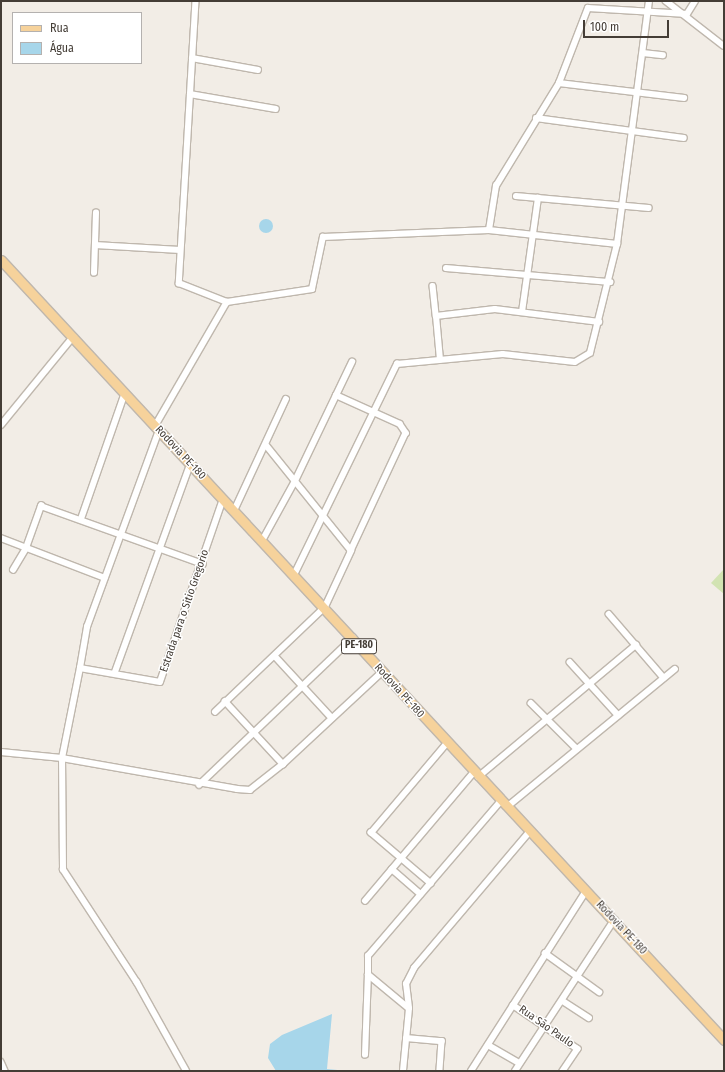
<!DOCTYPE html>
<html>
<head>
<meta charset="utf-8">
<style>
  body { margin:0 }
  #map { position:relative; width:725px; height:1072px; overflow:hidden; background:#f2ede6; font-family:"Fira Sans Condensed",sans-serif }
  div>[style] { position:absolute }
  .green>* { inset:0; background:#d2e3b2 }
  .water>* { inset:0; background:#a7d6ea }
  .round { border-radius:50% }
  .roads { filter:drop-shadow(1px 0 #bfb7ad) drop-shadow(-1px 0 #bfb7ad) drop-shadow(0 1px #bfb7ad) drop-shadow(0 -1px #bfb7ad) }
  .minor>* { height:5.5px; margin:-2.75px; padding:0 2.75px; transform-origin:2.75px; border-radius:2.75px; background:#fff }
  .primary>* { height:9px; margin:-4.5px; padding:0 4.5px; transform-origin:4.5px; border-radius:4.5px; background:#f6d29b }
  span { translate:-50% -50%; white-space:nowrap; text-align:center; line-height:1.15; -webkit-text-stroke:3px #fff; paint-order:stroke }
  .shield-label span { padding:1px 3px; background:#fff; border:1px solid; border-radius:3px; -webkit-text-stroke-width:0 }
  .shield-label { font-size:10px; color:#443d36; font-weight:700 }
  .street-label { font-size:11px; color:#443d36 }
  .frame { position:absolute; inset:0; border:2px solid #443d36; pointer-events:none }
  .legend { position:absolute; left:12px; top:12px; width:130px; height:52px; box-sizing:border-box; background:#fff; border:1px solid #b4b1af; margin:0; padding:5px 7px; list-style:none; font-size:12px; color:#443d36 }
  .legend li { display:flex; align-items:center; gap:8px; height:20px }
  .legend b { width:20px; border:1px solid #b4b1af }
  .scale { position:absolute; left:583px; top:20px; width:86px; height:18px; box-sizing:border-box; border:2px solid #443d36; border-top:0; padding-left:5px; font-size:12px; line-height:14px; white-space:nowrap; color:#443d36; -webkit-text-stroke:3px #fff; paint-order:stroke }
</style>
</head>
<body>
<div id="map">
  <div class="green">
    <div style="clip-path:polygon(724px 569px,724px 594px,711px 583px)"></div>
  </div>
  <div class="water">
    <div class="round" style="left:259px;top:219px;width:14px;height:14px"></div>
    <div style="clip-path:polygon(332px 1014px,327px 1069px,348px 1071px,276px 1071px,268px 1058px,270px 1044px,282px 1035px)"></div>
  </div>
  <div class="roads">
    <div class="minor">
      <div style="left:196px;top:1px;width:283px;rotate:93.4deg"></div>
      <div style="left:179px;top:283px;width:52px;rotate:21.6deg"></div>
      <div style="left:227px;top:302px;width:86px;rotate:-8.7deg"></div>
      <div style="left:312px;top:289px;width:53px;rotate:-78.1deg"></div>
      <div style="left:323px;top:237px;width:166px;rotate:-2.4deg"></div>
      <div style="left:489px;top:230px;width:129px;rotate:6.2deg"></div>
      <div style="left:666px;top:1px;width:73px;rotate:37.8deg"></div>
      <div style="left:643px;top:53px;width:20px;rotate:6deg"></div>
      <div style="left:192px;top:58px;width:67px;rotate:10.3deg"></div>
      <div style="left:559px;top:83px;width:126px;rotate:6.8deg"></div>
      <div style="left:190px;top:94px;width:87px;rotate:9.9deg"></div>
      <div style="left:536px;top:118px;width:149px;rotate:7.7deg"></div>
      <div style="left:516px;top:196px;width:22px;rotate:5deg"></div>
      <div style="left:489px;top:230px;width:45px;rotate:-81deg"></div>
      <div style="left:496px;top:186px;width:121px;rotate:-58.5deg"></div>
      <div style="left:559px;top:83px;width:80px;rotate:-68.9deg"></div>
      <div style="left:588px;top:8px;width:99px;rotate:3.5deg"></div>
      <div style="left:687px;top:14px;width:15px;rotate:-58deg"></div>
      <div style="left:95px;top:245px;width:85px;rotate:3.4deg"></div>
      <div style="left:446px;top:268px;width:165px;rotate:4.9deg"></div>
      <div style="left:94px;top:273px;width:60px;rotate:-88.1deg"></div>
      <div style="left:433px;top:286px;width:30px;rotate:84deg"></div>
      <div style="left:522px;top:312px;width:115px;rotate:-82deg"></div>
      <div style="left:538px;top:198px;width:111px;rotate:5.1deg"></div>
      <div style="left:440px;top:360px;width:44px;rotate:-95.2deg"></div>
      <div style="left:436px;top:316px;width:59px;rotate:-6.8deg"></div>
      <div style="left:495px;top:309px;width:105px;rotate:7.1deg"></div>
      <div style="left:336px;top:395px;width:70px;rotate:24.4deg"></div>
      <div style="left:400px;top:424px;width:11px;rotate:56deg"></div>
      <div style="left:406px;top:433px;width:130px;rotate:115deg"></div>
      <div style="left:1px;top:425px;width:114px;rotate:-50.7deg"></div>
      <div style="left:155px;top:426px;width:143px;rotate:-59.9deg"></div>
      <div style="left:234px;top:511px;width:123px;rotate:-65.1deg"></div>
      <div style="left:81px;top:519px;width:133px;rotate:-70.8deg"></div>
      <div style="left:1px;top:538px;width:111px;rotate:21deg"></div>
      <div style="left:262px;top:541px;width:68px;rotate:-61.2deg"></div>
      <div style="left:295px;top:481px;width:132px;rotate:-64.4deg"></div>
      <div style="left:13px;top:570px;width:26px;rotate:-59deg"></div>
      <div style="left:26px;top:548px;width:45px;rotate:-70.3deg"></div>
      <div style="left:41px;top:506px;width:172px;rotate:19.7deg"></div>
      <div style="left:294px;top:575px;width:235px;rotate:-64deg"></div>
      <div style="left:397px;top:364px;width:106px;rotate:-5.4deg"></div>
      <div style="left:503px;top:354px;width:72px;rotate:6.3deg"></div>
      <div style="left:575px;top:362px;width:17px;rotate:-31deg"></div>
      <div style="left:590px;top:353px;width:112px;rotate:-76.1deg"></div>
      <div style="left:617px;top:244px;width:245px;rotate:-82.5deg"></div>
      <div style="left:609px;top:614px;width:84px;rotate:49.3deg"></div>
      <div style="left:275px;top:656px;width:84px;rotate:47.4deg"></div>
      <div style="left:570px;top:662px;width:72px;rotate:47.8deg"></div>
      <div style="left:80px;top:668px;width:42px;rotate:-80.3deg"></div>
      <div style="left:87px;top:627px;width:210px;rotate:-69.9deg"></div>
      <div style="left:115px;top:672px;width:220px;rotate:-70.1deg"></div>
      <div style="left:225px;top:701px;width:86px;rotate:47.4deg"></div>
      <div style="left:283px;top:764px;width:135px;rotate:-42.9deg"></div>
      <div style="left:531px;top:703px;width:65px;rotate:45deg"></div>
      <div style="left:215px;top:712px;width:152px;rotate:-43.7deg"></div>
      <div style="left:325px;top:607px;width:62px;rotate:-65.1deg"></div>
      <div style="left:351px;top:551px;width:134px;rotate:-128.9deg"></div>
      <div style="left:1px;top:752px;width:61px;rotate:5.6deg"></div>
      <div style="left:62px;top:758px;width:178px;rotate:10deg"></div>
      <div style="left:237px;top:789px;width:13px;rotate:4deg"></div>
      <div style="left:250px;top:790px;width:42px;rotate:-38.2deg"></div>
      <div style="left:478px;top:777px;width:206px;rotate:-39.9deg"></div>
      <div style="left:199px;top:785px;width:213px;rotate:-43.7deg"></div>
      <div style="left:507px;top:807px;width:217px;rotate:-39.4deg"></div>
      <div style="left:392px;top:869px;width:38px;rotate:41deg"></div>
      <div style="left:431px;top:884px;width:79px;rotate:-139.6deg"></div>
      <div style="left:371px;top:833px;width:118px;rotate:-49.8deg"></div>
      <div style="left:365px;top:901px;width:169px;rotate:-49.8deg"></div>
      <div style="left:545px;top:953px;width:67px;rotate:35.8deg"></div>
      <div style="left:563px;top:1001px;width:31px;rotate:33deg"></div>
      <div style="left:513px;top:1005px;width:78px;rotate:34.1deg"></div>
      <div style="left:578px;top:1049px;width:27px;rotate:124deg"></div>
      <div style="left:409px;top:1008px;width:24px;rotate:-97deg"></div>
      <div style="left:406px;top:984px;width:18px;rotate:-63deg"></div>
      <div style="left:414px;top:968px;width:180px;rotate:-49.7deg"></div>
      <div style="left:406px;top:1038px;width:36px;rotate:5deg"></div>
      <div style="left:442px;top:1041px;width:30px;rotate:94deg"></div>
      <div style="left:488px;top:1045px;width:36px;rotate:30deg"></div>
      <div style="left:365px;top:1055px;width:80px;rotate:-87.9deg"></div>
      <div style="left:1px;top:1062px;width:10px;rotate:66deg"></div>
      <div style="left:186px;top:1071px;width:101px;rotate:-119.1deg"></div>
      <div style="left:137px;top:983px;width:135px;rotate:-123.2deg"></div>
      <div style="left:63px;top:870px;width:112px;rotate:-90.5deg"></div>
      <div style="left:62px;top:758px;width:92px;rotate:-78.7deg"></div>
      <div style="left:80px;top:668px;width:81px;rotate:9.9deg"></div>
      <div style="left:160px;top:682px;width:194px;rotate:-71deg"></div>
      <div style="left:403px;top:1071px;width:62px;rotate:-84.5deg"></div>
      <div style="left:409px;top:1009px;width:53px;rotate:-140.3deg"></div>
      <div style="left:368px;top:975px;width:19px;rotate:-90deg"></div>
      <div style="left:368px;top:956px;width:204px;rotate:-49.4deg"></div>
      <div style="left:471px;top:1071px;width:214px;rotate:-57.4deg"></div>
      <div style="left:515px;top:1071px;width:181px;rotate:-56.7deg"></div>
    </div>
    <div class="primary">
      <div style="left:1px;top:260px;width:1064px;rotate:47.17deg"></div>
    </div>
  </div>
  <div class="shield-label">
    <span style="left:359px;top:646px">PE-180</span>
  </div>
  <div class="street-label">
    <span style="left:180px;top:453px;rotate:47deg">Rodovia PE-180</span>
    <span style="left:185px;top:611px;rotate:-71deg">Estrada para o Sitio Gregorio</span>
    <span style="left:399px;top:691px;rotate:48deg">Rodovia PE-180</span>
    <span style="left:621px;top:928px;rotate:47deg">Rodovia PE-180</span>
    <span style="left:546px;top:1027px;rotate:35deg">Rua São Paulo</span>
  </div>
  <div class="frame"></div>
  <ul class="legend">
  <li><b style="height:5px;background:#f6d29b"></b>Rua</li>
  <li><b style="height:11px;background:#a7d6ea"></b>Água</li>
  </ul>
  <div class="scale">100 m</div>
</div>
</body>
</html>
